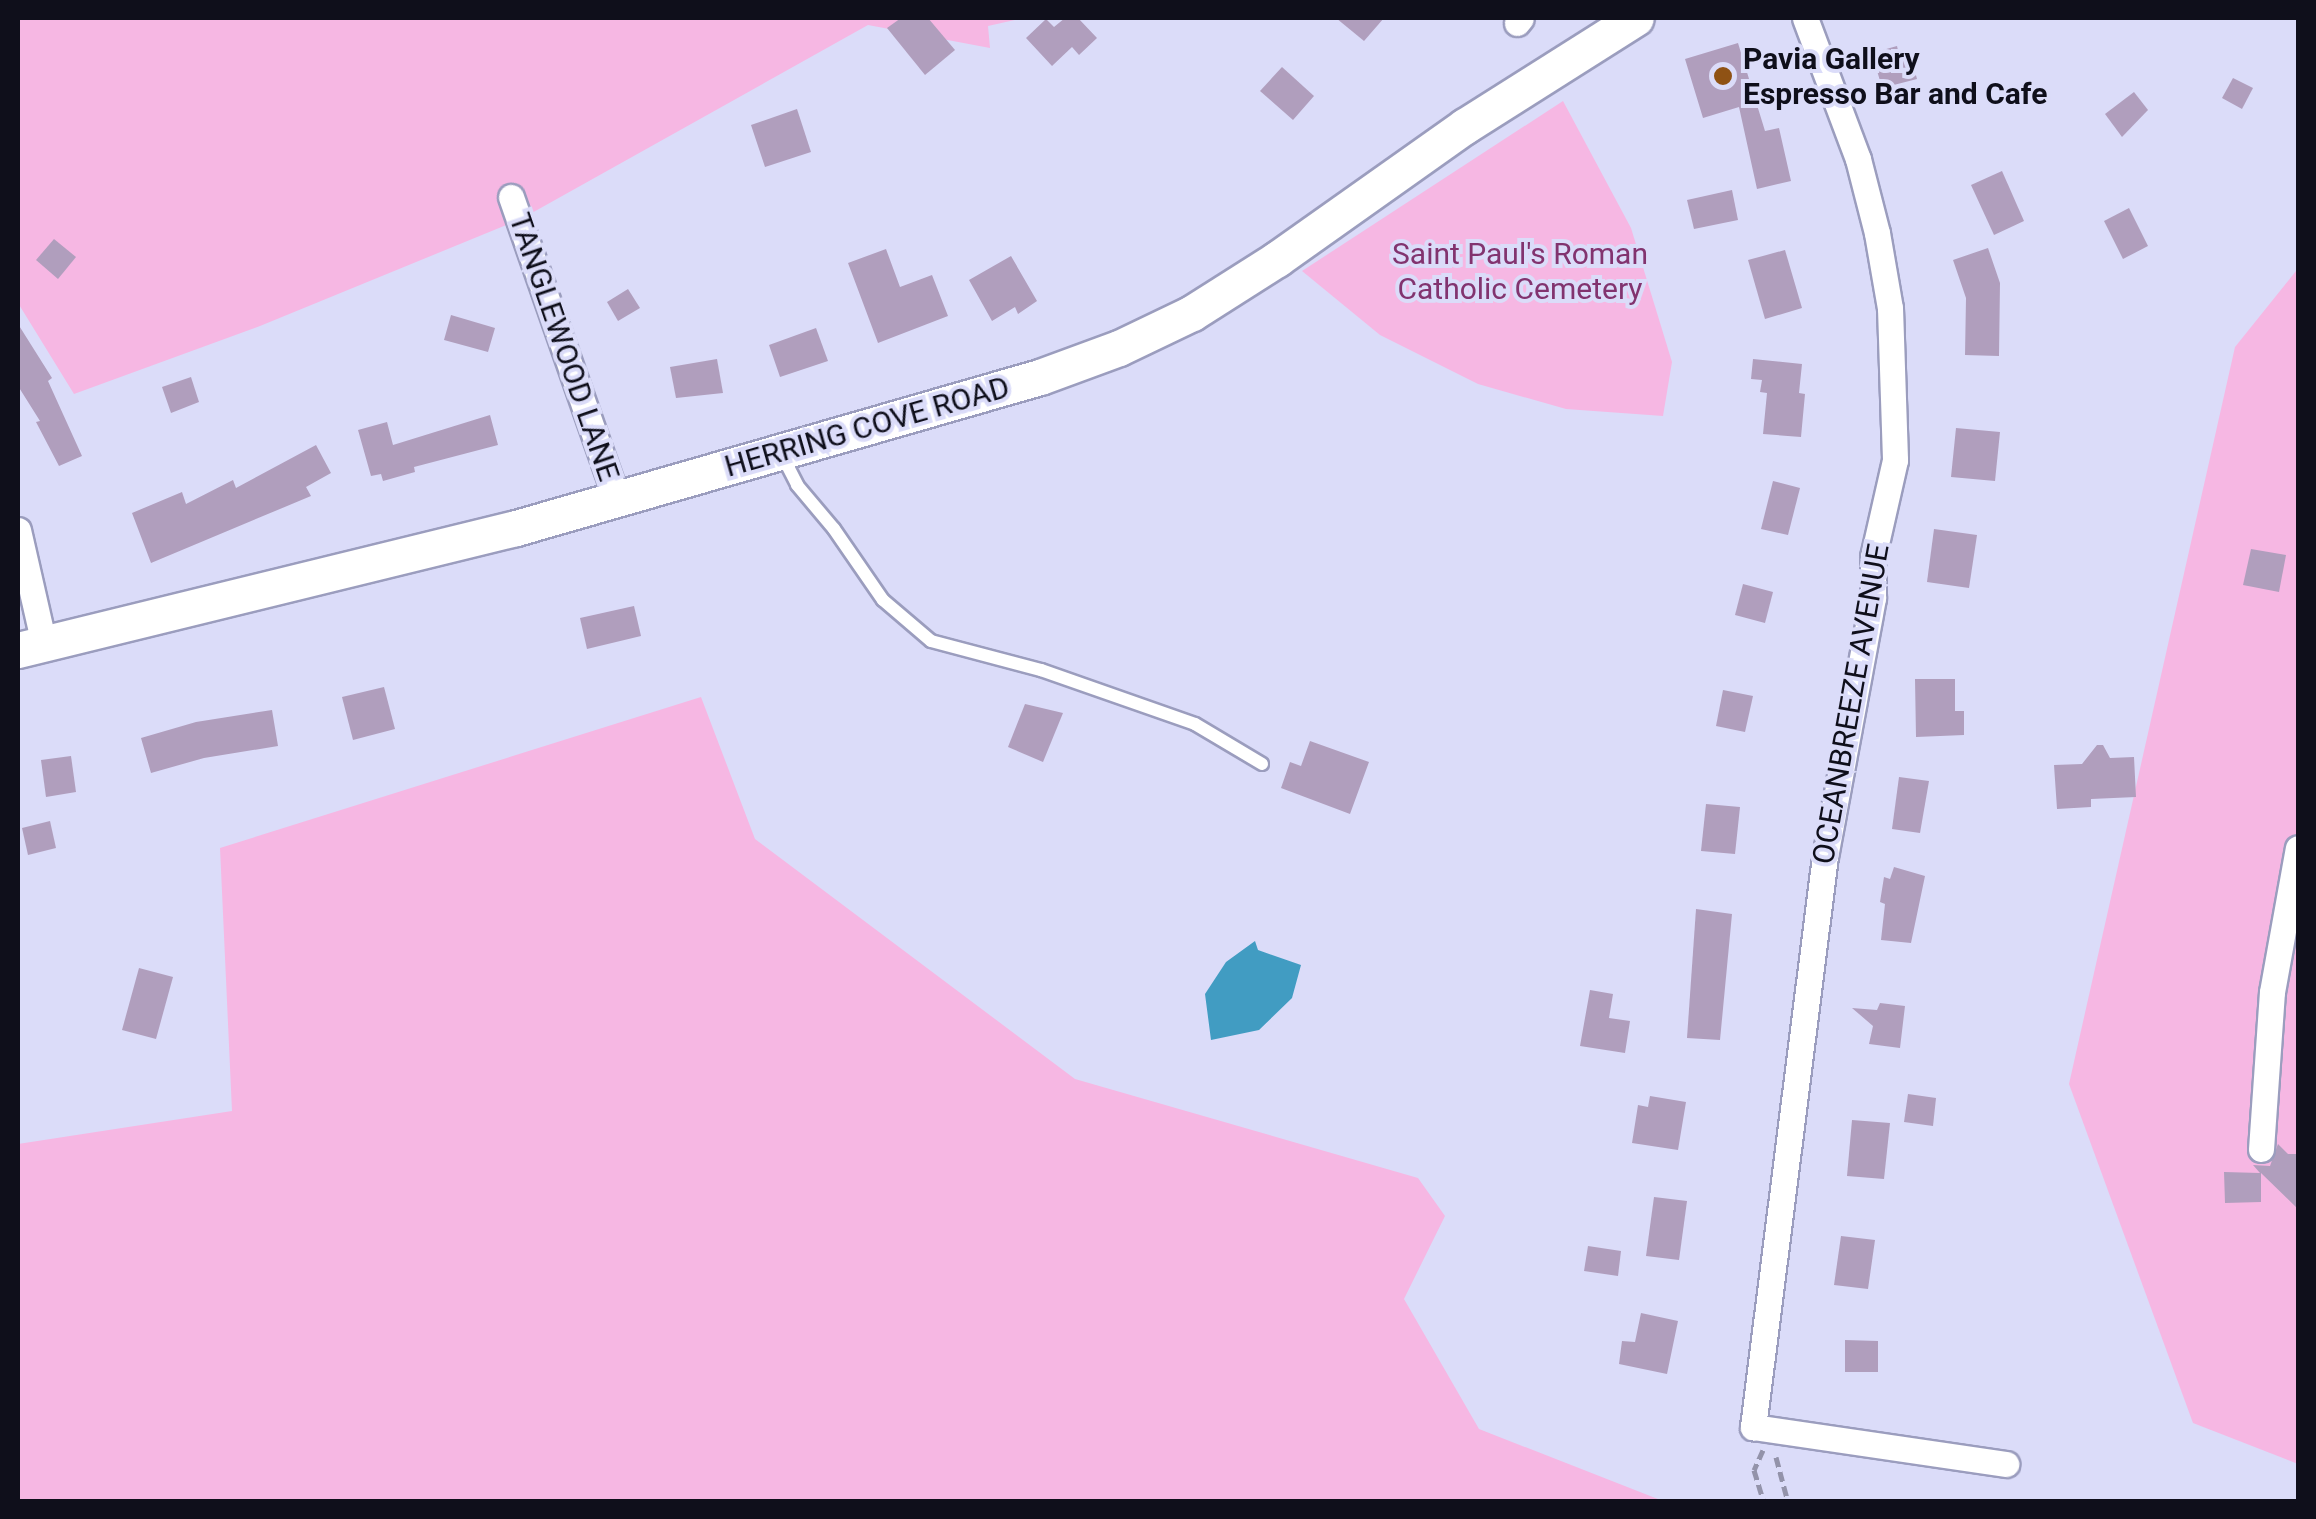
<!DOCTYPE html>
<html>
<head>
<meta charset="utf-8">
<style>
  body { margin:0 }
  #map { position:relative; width:2316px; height:1519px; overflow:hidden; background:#dbdcf9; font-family:Roboto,sans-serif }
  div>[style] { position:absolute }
  .green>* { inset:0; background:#f6b7e3 }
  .water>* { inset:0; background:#419cc2 }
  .building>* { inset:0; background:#b09ebd }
  .path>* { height:5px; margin-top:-2.5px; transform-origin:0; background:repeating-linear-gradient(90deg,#9393aa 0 10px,transparent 0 15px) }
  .roads { filter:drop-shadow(2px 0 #9b9dbe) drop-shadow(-2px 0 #9b9dbe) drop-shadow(0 2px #9b9dbe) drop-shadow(0 -2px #9b9dbe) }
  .service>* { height:12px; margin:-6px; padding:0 6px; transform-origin:6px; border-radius:6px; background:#fff }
  .minor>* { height:25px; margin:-12.5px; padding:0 12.5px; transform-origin:12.5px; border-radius:12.5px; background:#fff }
  .secondary>* { height:35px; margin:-17.5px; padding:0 17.5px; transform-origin:17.5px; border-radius:17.5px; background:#fff }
  .dots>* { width:28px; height:28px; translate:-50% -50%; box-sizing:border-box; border:5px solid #dbdcf9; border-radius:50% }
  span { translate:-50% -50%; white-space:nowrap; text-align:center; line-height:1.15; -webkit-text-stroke:8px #dbdcf9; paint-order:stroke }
  .poi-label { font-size:30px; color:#0f0f1b; font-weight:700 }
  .left { translate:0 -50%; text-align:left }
  .park-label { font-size:30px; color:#82336f }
  .street-label { font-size:30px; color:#0f0f1b }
  .frame { position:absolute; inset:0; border:20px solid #0f0f1b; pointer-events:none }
</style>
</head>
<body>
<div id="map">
  <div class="green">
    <div style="clip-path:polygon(18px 18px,1023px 18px,988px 26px,990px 48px,868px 25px,521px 219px,260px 326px,74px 394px,18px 303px)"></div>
    <div style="clip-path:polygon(1563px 101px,1631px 228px,1672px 362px,1663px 416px,1566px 409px,1478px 384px,1380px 335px,1302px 271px)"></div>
    <div style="clip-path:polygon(2296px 271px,2298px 271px,2298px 1464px,2193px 1423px,2069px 1084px,2235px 347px)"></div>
    <div style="clip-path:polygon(701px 697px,755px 839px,1075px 1079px,1418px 1178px,1445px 1216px,1404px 1299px,1479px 1429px,1663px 1501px,18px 1501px,18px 1144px,232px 1111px,220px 848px)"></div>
  </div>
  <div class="water">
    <div style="clip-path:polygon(1255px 941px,1258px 950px,1301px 965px,1292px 998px,1259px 1030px,1211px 1040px,1205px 994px,1226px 962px)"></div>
  </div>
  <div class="building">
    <div style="clip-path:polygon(901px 18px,928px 18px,955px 50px,925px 75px,887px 28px)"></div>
    <div style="clip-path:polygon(1065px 18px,1078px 18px,1097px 38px,1079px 55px,1072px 47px,1052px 66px,1026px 38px,1046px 19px,1054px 27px)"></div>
    <div style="clip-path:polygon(1336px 18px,1384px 18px,1364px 41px)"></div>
    <div style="clip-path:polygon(1738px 43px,1765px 131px,1779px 128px,1791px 181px,1757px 189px,1739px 107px,1703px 118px,1685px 59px)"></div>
    <div style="clip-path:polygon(1897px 46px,1900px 59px,1911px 56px,1917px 79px,1882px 88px,1872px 53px)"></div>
    <div style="clip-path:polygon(1282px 67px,1314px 96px,1293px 120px,1260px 91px)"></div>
    <div style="clip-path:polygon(2233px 78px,2253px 88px,2242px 109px,2222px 98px)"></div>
    <div style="clip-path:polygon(2134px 92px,2148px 110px,2122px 137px,2105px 114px)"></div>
    <div style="clip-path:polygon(797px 109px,811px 152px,765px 167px,751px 125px)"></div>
    <div style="clip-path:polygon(2002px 171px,2024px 221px,1994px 235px,1971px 185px)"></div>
    <div style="clip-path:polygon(1732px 190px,1738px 220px,1694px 229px,1687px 200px)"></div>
    <div style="clip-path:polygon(2129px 208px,2148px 246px,2123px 259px,2104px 221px)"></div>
    <div style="clip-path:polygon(54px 239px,76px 257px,58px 279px,36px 260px)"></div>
    <div style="clip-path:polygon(1988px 248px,2000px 283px,1999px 356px,1965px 355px,1966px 298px,1953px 260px)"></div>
    <div style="clip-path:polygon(886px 249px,900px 287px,932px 275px,948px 316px,878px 343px,848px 263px)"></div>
    <div style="clip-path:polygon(1785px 250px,1802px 308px,1765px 319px,1748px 260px)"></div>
    <div style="clip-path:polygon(1011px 256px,1037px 301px,1018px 314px,1015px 307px,992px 321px,969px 280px)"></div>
    <div style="clip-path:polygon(628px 289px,640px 308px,618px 321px,607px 302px)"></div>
    <div style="clip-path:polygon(451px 315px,495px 328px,488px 352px,444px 340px)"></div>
    <div style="clip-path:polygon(18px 324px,52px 378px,48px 381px,82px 456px,59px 466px,36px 422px,40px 421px,18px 386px)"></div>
    <div style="clip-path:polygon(816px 328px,828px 361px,780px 377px,769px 345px)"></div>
    <div style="clip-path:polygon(717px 359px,723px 393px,676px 398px,670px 367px)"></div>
    <div style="clip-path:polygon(1753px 359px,1802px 364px,1799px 393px,1805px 394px,1801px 437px,1763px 434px,1767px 393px,1760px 392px,1762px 380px,1751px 379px)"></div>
    <div style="clip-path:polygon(191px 377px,199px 402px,171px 413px,162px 387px)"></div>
    <div style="clip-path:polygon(490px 415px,498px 445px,414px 467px,415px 472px,383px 481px,381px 474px,371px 476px,358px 430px,387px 422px,393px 445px)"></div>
    <div style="clip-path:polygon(1956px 428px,2000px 432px,1995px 481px,1951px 477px)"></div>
    <div style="clip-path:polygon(316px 445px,331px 473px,306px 487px,311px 496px,151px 563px,132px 513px,182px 492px,186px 504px,233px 480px,236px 488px)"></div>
    <div style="clip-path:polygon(1773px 481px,1800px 488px,1788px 535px,1761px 529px)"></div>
    <div style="clip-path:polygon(1934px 529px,1977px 535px,1969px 588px,1927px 582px)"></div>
    <div style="clip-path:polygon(2251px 549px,2286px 555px,2279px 592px,2243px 585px)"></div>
    <div style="clip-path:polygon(1743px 584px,1773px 592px,1765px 623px,1735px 615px)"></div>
    <div style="clip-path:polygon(634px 606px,641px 636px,587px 649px,580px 618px)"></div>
    <div style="clip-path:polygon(1915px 679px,1955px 679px,1955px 711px,1964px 711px,1964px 735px,1916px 737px)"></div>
    <div style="clip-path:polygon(384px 687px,395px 729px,353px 740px,342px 697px)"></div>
    <div style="clip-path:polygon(1723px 690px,1753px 696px,1745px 732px,1716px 726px)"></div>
    <div style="clip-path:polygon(1025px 704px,1063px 713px,1043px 762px,1008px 747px)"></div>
    <div style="clip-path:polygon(272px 710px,278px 746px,204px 758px,151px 773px,141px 738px,196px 722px)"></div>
    <div style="clip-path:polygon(1310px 741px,1369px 762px,1350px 814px,1281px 788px,1290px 762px,1301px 766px)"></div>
    <div style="clip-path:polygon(2097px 745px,2103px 745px,2110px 758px,2134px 757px,2136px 797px,2091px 799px,2091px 807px,2057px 809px,2054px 765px,2082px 764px)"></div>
    <div style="clip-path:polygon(71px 756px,76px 792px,46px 797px,41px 760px)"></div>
    <div style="clip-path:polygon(1899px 777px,1929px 781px,1920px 833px,1892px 829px)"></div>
    <div style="clip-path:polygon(1706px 804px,1740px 807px,1735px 854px,1701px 851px)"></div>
    <div style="clip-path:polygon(50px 821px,56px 848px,28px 855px,22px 828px)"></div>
    <div style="clip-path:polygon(1894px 867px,1925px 876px,1911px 943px,1881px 940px,1885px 904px,1880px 902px,1884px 877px,1890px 879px)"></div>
    <div style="clip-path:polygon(1696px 909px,1732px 914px,1720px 1040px,1687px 1038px)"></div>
    <div style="clip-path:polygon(139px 968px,173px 977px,156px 1039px,122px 1030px)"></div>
    <div style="clip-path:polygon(1590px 990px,1613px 994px,1609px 1018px,1630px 1021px,1625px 1053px,1580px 1046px)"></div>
    <div style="clip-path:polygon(1880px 1003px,1905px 1006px,1900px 1048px,1869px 1044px,1873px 1026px,1852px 1008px,1877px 1010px)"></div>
    <div style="clip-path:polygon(1908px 1094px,1936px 1098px,1933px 1126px,1904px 1122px)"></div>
    <div style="clip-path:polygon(1650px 1096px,1686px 1102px,1678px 1150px,1632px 1143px,1638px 1105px,1648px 1107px)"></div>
    <div style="clip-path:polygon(1852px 1120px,1890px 1123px,1884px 1179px,1847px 1176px)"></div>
    <div style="clip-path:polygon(2278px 1144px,2288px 1154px,2298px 1154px,2298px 1209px,2261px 1173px,2261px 1202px,2225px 1203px,2224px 1172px,2260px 1173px,2253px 1165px,2270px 1166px)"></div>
    <div style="clip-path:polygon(1654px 1197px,1687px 1201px,1679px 1260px,1646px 1256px)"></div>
    <div style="clip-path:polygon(1841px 1236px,1875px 1240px,1868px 1289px,1834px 1285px)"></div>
    <div style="clip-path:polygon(1588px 1246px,1621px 1251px,1618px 1276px,1584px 1271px)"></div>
    <div style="clip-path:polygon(1641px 1313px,1678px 1321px,1667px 1374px,1619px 1364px,1622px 1341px,1635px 1342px)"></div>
    <div style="clip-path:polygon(1845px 1340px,1878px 1341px,1878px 1372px,1845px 1372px)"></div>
  </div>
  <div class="path">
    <div style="left:1763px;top:1450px;width:22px;rotate:114deg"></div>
    <div style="left:1754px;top:1470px;width:34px;rotate:73deg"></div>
    <div style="left:1776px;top:1457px;width:47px;rotate:75.1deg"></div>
  </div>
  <div class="roads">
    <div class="service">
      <div style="left:781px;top:453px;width:36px;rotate:63deg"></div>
      <div style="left:797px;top:485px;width:57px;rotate:49.9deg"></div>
      <div style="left:834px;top:529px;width:86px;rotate:55.4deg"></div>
      <div style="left:883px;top:600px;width:63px;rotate:40.5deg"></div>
      <div style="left:931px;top:641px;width:114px;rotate:14.8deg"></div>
      <div style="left:1041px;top:670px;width:163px;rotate:19.3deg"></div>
      <div style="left:1195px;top:724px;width:78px;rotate:30.8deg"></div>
    </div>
    <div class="minor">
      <div style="left:1805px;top:18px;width:151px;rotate:69.4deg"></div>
      <div style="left:1858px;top:159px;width:76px;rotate:75.6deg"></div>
      <div style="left:1877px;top:233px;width:76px;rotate:80.2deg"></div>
      <div style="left:1890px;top:308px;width:152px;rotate:88.1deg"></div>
      <div style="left:1895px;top:460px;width:99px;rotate:102.8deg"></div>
      <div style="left:1873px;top:557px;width:41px;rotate:90deg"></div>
      <div style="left:1873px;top:598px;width:262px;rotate:100.5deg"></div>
      <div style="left:1825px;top:856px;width:576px;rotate:97.19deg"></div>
      <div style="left:1753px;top:1427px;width:256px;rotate:8.3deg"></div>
      <div style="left:1517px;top:23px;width:6px;rotate:-51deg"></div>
      <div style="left:511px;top:197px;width:318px;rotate:70.7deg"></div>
      <div style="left:18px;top:530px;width:117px;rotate:77.2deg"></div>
      <div style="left:2261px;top:1149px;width:157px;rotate:-86deg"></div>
      <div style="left:2272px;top:992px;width:146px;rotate:-79.8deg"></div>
    </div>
    <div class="secondary">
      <div style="left:18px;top:650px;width:513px;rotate:-13.77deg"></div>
      <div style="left:516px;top:528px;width:545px;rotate:-16.08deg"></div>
      <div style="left:1040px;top:377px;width:84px;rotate:-20.2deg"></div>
      <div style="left:1119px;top:348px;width:81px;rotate:-25.6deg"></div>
      <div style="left:1192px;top:313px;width:101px;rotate:-32.4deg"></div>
      <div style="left:1277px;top:259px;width:230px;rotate:-35.3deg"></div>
      <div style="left:1465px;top:126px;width:202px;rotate:-32.3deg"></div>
    </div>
  </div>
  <div class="dots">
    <div style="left:1723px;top:76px;background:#8f5214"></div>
  </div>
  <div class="poi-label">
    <span class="left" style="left:1743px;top:76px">Pavia Gallery<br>Espresso Bar and Cafe</span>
  </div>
  <div class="park-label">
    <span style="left:1520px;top:271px">Saint Paul's Roman<br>Catholic Cemetery</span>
  </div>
  <div class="street-label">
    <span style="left:564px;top:347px;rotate:71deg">TANGLEWOOD LANE</span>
    <span style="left:867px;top:427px;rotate:-16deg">HERRING COVE ROAD</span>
    <span style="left:1851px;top:704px;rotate:-80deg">OCEANBREEZE AVENUE</span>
  </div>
  <div class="frame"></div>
</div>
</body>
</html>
